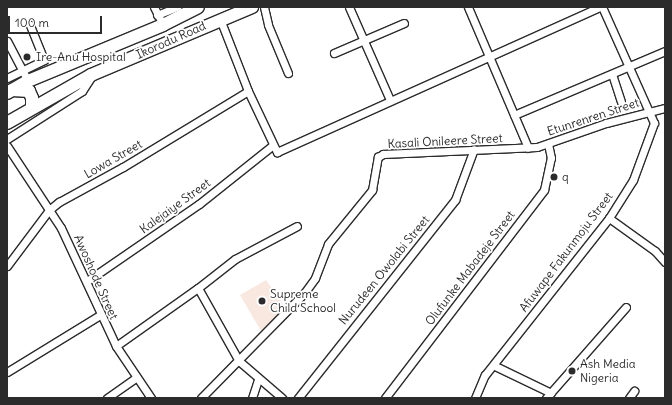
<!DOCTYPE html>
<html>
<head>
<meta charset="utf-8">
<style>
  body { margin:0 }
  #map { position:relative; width:672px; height:405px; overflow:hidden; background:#fff; font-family:Delius,sans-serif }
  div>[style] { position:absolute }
  .built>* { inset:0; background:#f8e8e0 }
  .roads { filter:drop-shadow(1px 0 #2b2b2b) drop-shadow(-1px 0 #2b2b2b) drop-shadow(0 1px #2b2b2b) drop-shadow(0 -1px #2b2b2b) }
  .minor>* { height:7px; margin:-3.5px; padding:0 3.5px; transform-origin:3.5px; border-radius:3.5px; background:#fff }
  .trunk>* { height:12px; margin:-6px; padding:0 6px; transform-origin:6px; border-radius:6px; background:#fff }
  .dots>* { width:11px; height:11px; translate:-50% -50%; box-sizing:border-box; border:2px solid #fff; border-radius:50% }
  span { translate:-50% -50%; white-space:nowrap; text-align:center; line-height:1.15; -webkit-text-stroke:3.5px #fff; paint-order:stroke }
  .street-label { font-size:12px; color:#2b2b2b }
  .poi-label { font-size:12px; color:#2b2b2b }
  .left { translate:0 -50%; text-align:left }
  .frame { position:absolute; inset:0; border:8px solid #2b2b2b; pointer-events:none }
  .scale { position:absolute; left:8px; top:16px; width:94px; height:18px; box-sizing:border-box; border:2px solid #2b2b2b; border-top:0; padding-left:5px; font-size:12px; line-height:14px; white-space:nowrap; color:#2b2b2b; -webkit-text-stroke:3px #fff; paint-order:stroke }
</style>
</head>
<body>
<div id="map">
  <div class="built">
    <div style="clip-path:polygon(266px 280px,285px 307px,261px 331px,240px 295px)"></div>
  </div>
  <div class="roads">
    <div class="minor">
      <div style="left:154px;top:7px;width:20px;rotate:63deg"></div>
      <div style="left:264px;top:7px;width:18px;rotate:77deg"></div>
      <div style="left:268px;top:25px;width:52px;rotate:67.4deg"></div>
      <div style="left:349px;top:7px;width:102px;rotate:66.2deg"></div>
      <div style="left:468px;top:7px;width:153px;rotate:66.9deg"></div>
      <div style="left:157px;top:15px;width:22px;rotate:-22deg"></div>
      <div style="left:220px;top:19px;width:77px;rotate:68.7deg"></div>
      <div style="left:248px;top:91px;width:68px;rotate:64.6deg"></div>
      <div style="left:277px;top:152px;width:353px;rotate:-24.2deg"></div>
      <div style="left:7px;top:41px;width:45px;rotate:62.3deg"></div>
      <div style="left:334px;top:53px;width:76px;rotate:-23.2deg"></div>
      <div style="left:612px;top:74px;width:29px;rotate:72deg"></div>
      <div style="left:7px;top:78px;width:41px;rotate:-25.9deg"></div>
      <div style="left:44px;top:60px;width:38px;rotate:-112deg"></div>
      <div style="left:514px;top:115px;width:164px;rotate:-23deg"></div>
      <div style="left:7px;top:139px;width:89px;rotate:-32.6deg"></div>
      <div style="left:82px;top:91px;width:17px;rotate:-57deg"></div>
      <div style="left:7px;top:146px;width:98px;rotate:56.6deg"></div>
      <div style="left:61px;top:228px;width:130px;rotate:65deg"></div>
      <div style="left:116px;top:346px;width:63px;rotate:56.1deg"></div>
      <div style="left:609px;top:218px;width:57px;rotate:35.7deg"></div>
      <div style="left:655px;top:251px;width:15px;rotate:48deg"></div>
      <div style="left:7px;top:266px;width:70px;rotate:-53.1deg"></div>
      <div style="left:49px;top:210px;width:13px;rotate:-39deg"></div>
      <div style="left:59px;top:202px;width:73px;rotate:-28.7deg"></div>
      <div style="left:123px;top:167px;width:146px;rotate:-31.3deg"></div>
      <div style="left:87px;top:281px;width:136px;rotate:-34.5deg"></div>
      <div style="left:199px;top:204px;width:93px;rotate:-38.5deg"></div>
      <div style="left:198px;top:288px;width:84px;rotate:60.7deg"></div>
      <div style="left:239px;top:361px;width:57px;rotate:40.7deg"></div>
      <div style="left:116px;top:346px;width:100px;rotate:-35.3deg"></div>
      <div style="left:198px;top:288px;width:47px;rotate:-38.1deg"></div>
      <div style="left:235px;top:259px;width:70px;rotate:-28deg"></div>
      <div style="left:495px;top:366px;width:62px;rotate:25.7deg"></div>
      <div style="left:7px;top:372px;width:109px;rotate:-31.5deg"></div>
      <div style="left:107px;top:398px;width:35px;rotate:-35deg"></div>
      <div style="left:201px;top:398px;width:148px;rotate:-45.5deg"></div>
      <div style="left:305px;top:292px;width:17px;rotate:-54deg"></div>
      <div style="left:315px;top:278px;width:36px;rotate:-69deg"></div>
      <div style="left:328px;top:244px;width:70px;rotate:-50.8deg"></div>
      <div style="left:372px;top:190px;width:34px;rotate:-80deg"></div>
      <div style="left:378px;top:157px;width:6px;rotate:-31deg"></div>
      <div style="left:383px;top:154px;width:154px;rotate:-2.6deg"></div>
      <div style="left:537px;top:147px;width:73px;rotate:-19.2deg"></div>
      <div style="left:606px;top:123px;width:61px;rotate:-14.3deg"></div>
      <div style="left:252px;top:398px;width:20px;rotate:-72deg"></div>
      <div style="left:298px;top:398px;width:253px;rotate:-51.6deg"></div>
      <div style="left:455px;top:200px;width:54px;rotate:-69.6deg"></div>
      <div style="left:385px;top:398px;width:262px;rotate:-52.6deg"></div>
      <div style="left:544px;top:190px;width:33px;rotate:-78deg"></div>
      <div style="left:551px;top:158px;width:14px;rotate:-102deg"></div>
      <div style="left:475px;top:398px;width:25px;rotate:-67deg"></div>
      <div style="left:485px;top:375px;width:200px;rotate:-51.7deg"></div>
      <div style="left:609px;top:218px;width:45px;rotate:-57.7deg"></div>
      <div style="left:633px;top:180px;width:61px;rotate:-69.8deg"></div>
      <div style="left:654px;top:123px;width:127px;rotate:-114.1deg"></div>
      <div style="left:546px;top:398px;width:121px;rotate:-48.7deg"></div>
      <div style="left:629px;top:398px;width:9px;rotate:-54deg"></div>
    </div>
    <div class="trunk">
      <div style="left:12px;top:90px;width:17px;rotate:3deg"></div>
      <div style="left:29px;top:91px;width:8px;rotate:67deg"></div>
      <div style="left:32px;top:98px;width:9px;rotate:90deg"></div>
      <div style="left:7px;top:93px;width:24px;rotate:-30deg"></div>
      <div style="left:28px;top:81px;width:146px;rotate:-22.5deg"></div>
      <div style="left:163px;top:25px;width:39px;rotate:-27deg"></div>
      <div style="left:7px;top:123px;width:97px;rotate:-29.7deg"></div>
      <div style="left:91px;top:75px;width:175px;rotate:-22.9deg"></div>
    </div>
  </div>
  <div class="dots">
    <div style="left:27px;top:57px;background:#2b2b2b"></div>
    <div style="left:554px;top:177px;background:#2b2b2b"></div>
    <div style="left:262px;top:301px;background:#2b2b2b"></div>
    <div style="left:572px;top:371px;background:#2b2b2b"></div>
  </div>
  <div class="street-label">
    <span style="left:171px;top:40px;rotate:-24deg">Ikorodu Road</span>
    <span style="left:593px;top:117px;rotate:-18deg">Etunrenren Street</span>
    <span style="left:445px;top:141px;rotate:-3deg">Kasali Onileere Street</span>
    <span style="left:113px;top:159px;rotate:-30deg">Lowa Street</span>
    <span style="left:175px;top:206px;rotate:-36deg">Kalejaiye Street</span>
    <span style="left:566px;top:252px;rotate:-53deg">Afuwape Fakunmoju Street</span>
    <span style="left:470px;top:268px;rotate:-53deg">Olufunke Mabadeje Street</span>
    <span style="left:384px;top:270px;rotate:-51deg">Nurudeen Owolabi Street</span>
    <span style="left:96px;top:277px;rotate:66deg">Awoshode Street</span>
  </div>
  <div class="poi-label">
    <span class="left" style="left:36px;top:57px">Ire-Anu Hospital</span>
    <span class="left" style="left:562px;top:177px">q</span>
    <span class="left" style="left:270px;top:301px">Supreme<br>Child School</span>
    <span class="left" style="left:580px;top:371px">Ash Media<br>Nigeria</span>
  </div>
  <div class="frame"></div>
  <div class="scale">100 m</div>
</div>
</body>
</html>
